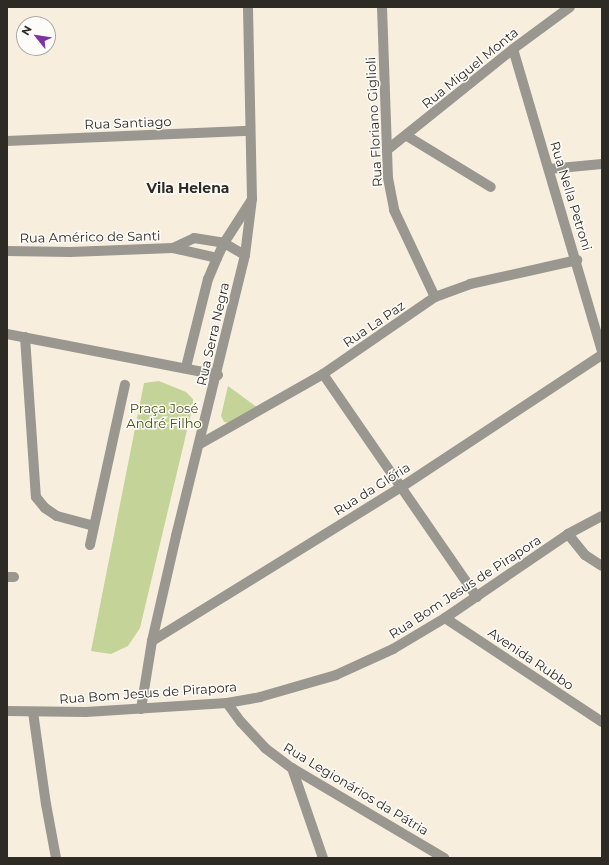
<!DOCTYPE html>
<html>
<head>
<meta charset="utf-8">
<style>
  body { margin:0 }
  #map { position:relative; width:609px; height:865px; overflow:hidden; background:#f8eede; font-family:Montserrat,sans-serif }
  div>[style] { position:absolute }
  .green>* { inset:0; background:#c4d398 }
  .minor>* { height:10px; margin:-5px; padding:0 5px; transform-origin:5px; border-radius:5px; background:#9a9790 }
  span { translate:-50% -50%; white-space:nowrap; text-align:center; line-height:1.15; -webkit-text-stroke:3px #fefcf9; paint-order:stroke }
  .street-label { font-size:13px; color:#2e2b25 }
  .park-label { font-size:13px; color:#485413 }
  .neighbourhood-label { font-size:14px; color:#2e2b25; font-weight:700 }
  .frame { position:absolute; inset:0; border:8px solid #2e2b25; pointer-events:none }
  .north { position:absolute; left:16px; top:16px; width:40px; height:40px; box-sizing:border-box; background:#fefcf9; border:1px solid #aba8a4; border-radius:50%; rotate:300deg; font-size:11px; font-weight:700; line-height:16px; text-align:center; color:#2e2b25 }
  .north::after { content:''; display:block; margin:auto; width:14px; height:18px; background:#8131a1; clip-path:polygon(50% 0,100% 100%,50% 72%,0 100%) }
</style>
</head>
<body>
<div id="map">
  <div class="green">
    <div style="clip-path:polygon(159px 381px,186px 392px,193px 399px,193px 405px,140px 628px,128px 646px,111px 654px,91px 651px,144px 383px)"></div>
    <div style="clip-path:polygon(228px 386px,258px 408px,230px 423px,224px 422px,221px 416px)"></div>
  </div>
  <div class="minor">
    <div style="left:382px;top:7px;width:171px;rotate:88deg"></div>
    <div style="left:388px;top:178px;width:33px;rotate:79deg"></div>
    <div style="left:394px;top:210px;width:96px;rotate:64.8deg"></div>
    <div style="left:513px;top:49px;width:315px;rotate:73.6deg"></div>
    <div style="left:407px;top:136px;width:98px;rotate:31.3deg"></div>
    <div style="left:7px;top:141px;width:243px;rotate:-2.4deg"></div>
    <div style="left:387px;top:150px;width:161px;rotate:-38.7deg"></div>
    <div style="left:513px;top:49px;width:71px;rotate:-36.4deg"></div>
    <div style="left:549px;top:169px;width:53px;rotate:-5.4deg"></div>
    <div style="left:173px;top:248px;width:23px;rotate:-25deg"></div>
    <div style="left:194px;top:238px;width:30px;rotate:9deg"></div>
    <div style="left:224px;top:243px;width:50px;rotate:-57.3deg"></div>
    <div style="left:7px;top:251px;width:63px;rotate:0.9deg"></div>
    <div style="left:70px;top:252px;width:103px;rotate:-2.2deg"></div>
    <div style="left:173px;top:248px;width:45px;rotate:12.8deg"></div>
    <div style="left:217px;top:258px;width:23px;rotate:113deg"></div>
    <div style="left:208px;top:279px;width:91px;rotate:104deg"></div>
    <div style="left:217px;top:258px;width:17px;rotate:-65deg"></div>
    <div style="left:224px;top:243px;width:24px;rotate:30deg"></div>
    <div style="left:7px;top:334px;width:215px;rotate:11deg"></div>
    <div style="left:25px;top:337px;width:160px;rotate:86.1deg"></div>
    <div style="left:36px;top:497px;width:14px;rotate:51deg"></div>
    <div style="left:45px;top:508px;width:14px;rotate:34deg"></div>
    <div style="left:57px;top:516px;width:38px;rotate:15deg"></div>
    <div style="left:323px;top:374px;width:271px;rotate:55.4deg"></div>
    <div style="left:200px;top:444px;width:142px;rotate:-29.6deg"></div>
    <div style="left:323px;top:374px;width:136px;rotate:-34.5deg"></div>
    <div style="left:435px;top:297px;width:37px;rotate:-20deg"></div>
    <div style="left:470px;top:284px;width:110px;rotate:-12.6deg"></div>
    <div style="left:568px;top:534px;width:27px;rotate:51deg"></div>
    <div style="left:585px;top:555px;width:20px;rotate:33deg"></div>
    <div style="left:90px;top:545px;width:164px;rotate:-77.7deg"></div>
    <div style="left:7px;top:577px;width:7px"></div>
    <div style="left:445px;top:618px;width:188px;rotate:33.5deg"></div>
    <div style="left:152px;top:641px;width:291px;rotate:-31.7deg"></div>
    <div style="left:400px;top:488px;width:242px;rotate:-33.4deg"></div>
    <div style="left:227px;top:703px;width:24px;rotate:54deg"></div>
    <div style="left:241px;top:722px;width:35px;rotate:47deg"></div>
    <div style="left:265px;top:748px;width:34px;rotate:37deg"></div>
    <div style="left:292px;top:768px;width:177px;rotate:30.6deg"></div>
    <div style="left:141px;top:709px;width:69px;rotate:-80.8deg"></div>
    <div style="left:152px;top:641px;width:108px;rotate:-77.1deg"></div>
    <div style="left:176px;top:536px;width:289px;rotate:-76.2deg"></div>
    <div style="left:245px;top:255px;width:56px;rotate:-82.9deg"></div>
    <div style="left:252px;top:199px;width:192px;rotate:-91.2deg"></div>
    <div style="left:7px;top:711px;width:79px;rotate:0.7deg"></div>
    <div style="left:86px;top:712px;width:141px;rotate:-3.7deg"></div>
    <div style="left:227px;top:703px;width:34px;rotate:-10deg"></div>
    <div style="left:260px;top:697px;width:79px;rotate:-16.1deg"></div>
    <div style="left:336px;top:675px;width:63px;rotate:-24.5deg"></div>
    <div style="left:393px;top:649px;width:61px;rotate:-30.8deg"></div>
    <div style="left:445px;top:618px;width:149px;rotate:-34.3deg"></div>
    <div style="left:568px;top:534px;width:38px;rotate:-28deg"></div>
    <div style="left:33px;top:712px;width:93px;rotate:82deg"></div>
    <div style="left:46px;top:804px;width:55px;rotate:79.5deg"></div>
    <div style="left:292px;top:768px;width:95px;rotate:71deg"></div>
  </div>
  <div class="street-label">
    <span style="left:470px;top:68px;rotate:-39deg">Rua Miguel Monta</span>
    <span style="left:374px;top:122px;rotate:-93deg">Rua Floriano Giglioli</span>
    <span style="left:128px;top:123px;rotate:-2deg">Rua Santiago</span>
    <span style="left:571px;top:196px;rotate:73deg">Rua Nella Petroni</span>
    <span style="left:90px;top:237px;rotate:-1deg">Rua Américo de Santi</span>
    <span style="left:374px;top:324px;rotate:-34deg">Rua La Paz</span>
    <span style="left:213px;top:334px;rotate:-77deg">Rua Serra Negra</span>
    <span style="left:372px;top:489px;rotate:-32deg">Rua da Glória</span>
    <span style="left:465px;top:587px;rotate:-33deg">Rua Bom Jesus de Pirapora</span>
    <span style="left:531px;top:659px;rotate:34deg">Avenida Rubbo</span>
    <span style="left:148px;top:693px;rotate:-4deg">Rua Bom Jesus de Pirapora</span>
    <span style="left:356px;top:789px;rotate:31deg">Rua Legionários da Pátria</span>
  </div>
  <div class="park-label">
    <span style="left:164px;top:416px">Praça José<br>André Filho</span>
  </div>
  <div class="neighbourhood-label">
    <span style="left:188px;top:188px">Vila Helena</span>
  </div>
  <div class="frame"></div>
  <div class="north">N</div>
</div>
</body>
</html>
